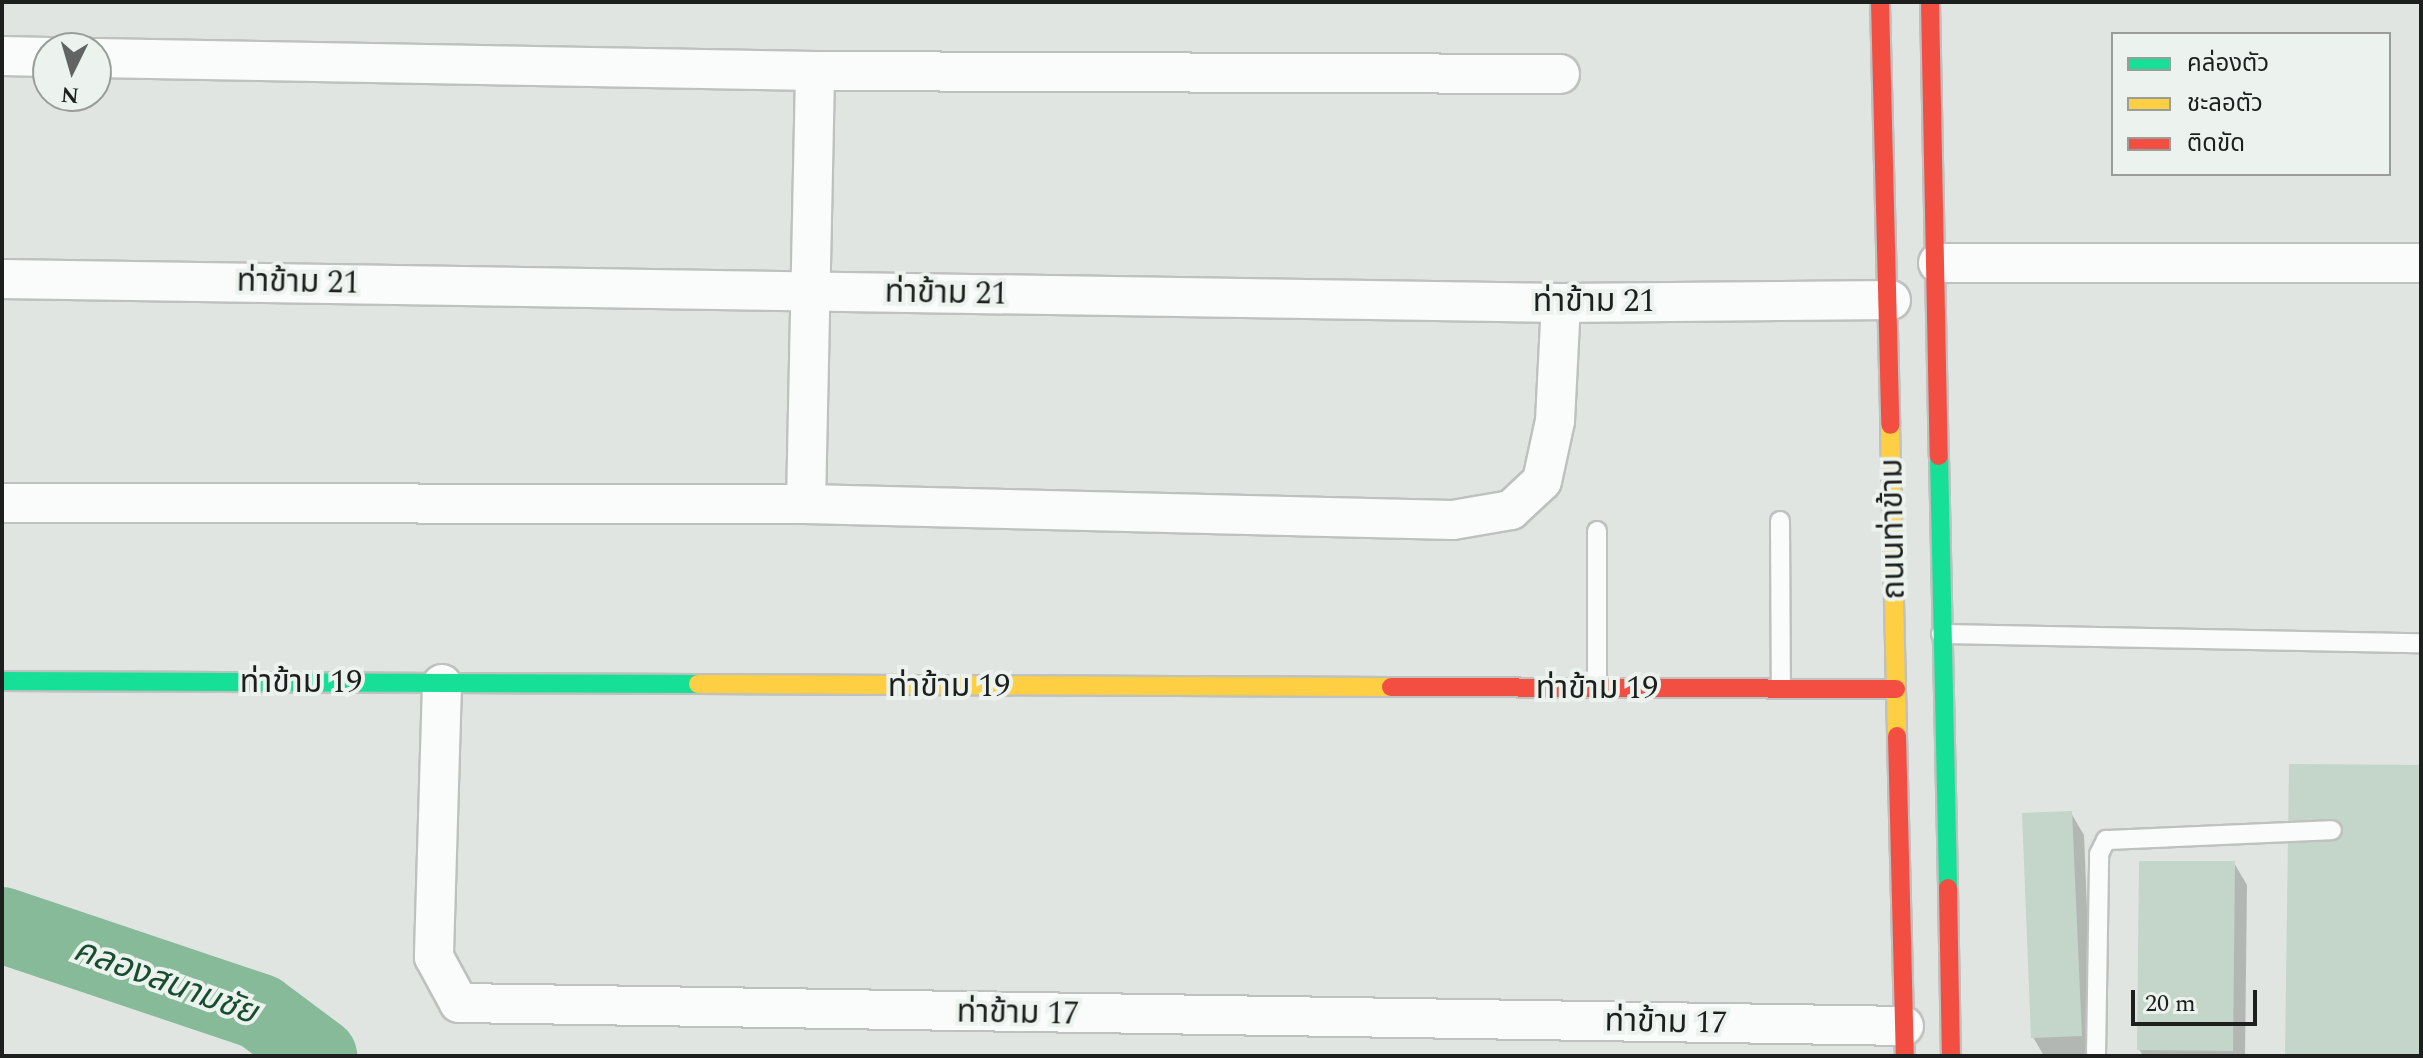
<!DOCTYPE html>
<html>
<head>
<meta charset="utf-8">
<style>
  body { margin:0 }
  #map { position:relative; width:2423px; height:1058px; overflow:hidden; background:#e0e5e2; font-family:Spectral,"Noto Sans Thai",serif }
  div>[style] { position:absolute }
  .shadow>* { inset:0; background:#0003 }
  .river>* { height:76px; margin:-38px; padding:0 38px; transform-origin:38px; border-radius:38px; background:#86ba98 }
  .building>* { inset:0; background:#c4d5ca }
  .roads { filter:drop-shadow(2px 0 #bec1bf) drop-shadow(-2px 0 #bec1bf) drop-shadow(0 2px #bec1bf) drop-shadow(0 -2px #bec1bf) }
  .lane>* { height:18px; margin:-9px; padding:0 9px; transform-origin:9px; border-radius:9px; background:#fafbfb }
  .street>* { height:38px; margin:-19px; padding:0 19px; transform-origin:19px; border-radius:19px; background:#fafbfb }
  .fast>* { height:18px; margin:-9px; padding:0 9px; transform-origin:9px; border-radius:9px; background:#16e098 }
  .slow>* { height:18px; margin:-9px; padding:0 9px; transform-origin:9px; border-radius:9px; background:#ffcf43 }
  .jam>* { height:18px; margin:-9px; padding:0 9px; transform-origin:9px; border-radius:9px; background:#f24e42 }
  span { translate:-50% -50%; white-space:nowrap; text-align:center; line-height:1.15; -webkit-text-stroke:8px #ecf3ee; paint-order:stroke }
  .street-label { font-size:32px; color:#1c1f1d }
  .water-label { font-size:34px; color:#184e2f; font-style:italic }
  .frame { position:absolute; inset:0; border:4px solid #1c1f1d; pointer-events:none }
  .legend { position:absolute; left:2111px; top:32px; width:280px; height:144px; box-sizing:border-box; background:#ecf3ee; border:2px solid #999e9a; margin:0; padding:10px 14px; list-style:none; font-size:24px; color:#1c1f1d }
  .legend li { display:flex; align-items:center; gap:16px; height:40px }
  .legend b { width:40px; border:2px solid #999e9a }
  .north { position:absolute; left:32px; top:32px; width:80px; height:80px; box-sizing:border-box; background:#ecf3ee; border:2px solid #999e9a; border-radius:50%; rotate:185deg; font-size:22px; font-weight:700; line-height:32px; text-align:center; color:#1c1f1d }
  .north::after { content:''; display:block; margin:auto; width:28px; height:36px; background:#616462; clip-path:polygon(50% 0,100% 100%,50% 72%,0 100%) }
  .scale { position:absolute; left:2131px; top:990px; width:126px; height:36px; box-sizing:border-box; border:4px solid #1c1f1d; border-top:0; padding-left:10px; font-size:24px; line-height:28px; white-space:nowrap; color:#1c1f1d; -webkit-text-stroke:6px #ecf3ee; paint-order:stroke }
</style>
</head>
<body>
<div id="map">
  <div class="shadow">
    <div style="clip-path:polygon(2071px 813px,2084px 835px,2093px 1056px,2044px 1056px,2033px 1037px)"></div>
    <div style="clip-path:polygon(2234px 863px,2247px 885px,2245px 1056px,2143px 1056px,2139px 1049px)"></div>
  </div>
  <div class="river">
    <div style="left:2px;top:925px;width:272px;rotate:18.6deg"></div>
    <div style="left:260px;top:1012px;width:74px;rotate:36.7deg"></div>
  </div>
  <div class="building">
    <div style="clip-path:polygon(2289px 764px,2421px 765px,2421px 1056px,2285px 1056px)"></div>
    <div style="clip-path:polygon(2072px 811px,2082px 1036px,2031px 1038px,2022px 813px)"></div>
    <div style="clip-path:polygon(2139px 861px,2235px 861px,2233px 1051px,2137px 1050px)"></div>
  </div>
  <div class="roads">
    <div class="lane">
      <div style="left:1780px;top:521px;width:165px;rotate:89.7deg"></div>
      <div style="left:1597px;top:531px;width:157px;rotate:90deg"></div>
      <div style="left:1941px;top:634px;width:480px;rotate:1.1deg"></div>
      <div style="left:2096px;top:1056px;width:202px;rotate:-89.1deg"></div>
      <div style="left:2099px;top:854px;width:16px;rotate:-63deg"></div>
      <div style="left:2106px;top:840px;width:226px;rotate:-2.5deg"></div>
    </div>
    <div class="street">
      <div style="left:2px;top:56px;width:46px;rotate:1.2deg"></div>
      <div style="left:96px;top:58px;width:719px;rotate:1.04deg"></div>
      <div style="left:815px;top:71px;width:745px;rotate:0.23deg"></div>
      <div style="left:1938px;top:263px;width:483px"></div>
      <div style="left:2px;top:279px;width:1559px;rotate:0.88deg"></div>
      <div style="left:1561px;top:303px;width:330px;rotate:-0.5deg"></div>
      <div style="left:2px;top:503px;width:804px;rotate:0.07deg"></div>
      <div style="left:806px;top:504px;width:647px;rotate:1.42deg"></div>
      <div style="left:1453px;top:520px;width:59px;rotate:-9.8deg"></div>
      <div style="left:1511px;top:510px;width:42px;rotate:-43.1deg"></div>
      <div style="left:1542px;top:481px;width:61px;rotate:-77.8deg"></div>
      <div style="left:1555px;top:421px;width:118px;rotate:-87.1deg"></div>
      <div style="left:806px;top:504px;width:433px;rotate:-88.8deg"></div>
      <div style="left:442px;top:684px;width:273px;rotate:91.7deg"></div>
      <div style="left:434px;top:957px;width:52px;rotate:61.5deg"></div>
      <div style="left:459px;top:1003px;width:1445px;rotate:0.91deg"></div>
    </div>
    <div class="fast">
      <div style="left:1939px;top:456px;width:432px;rotate:88.8deg"></div>
      <div style="left:2px;top:681px;width:696px;rotate:0.25deg"></div>
    </div>
    <div class="slow">
      <div style="left:1890px;top:425px;width:311px;rotate:88.7deg"></div>
      <div style="left:698px;top:684px;width:693px;rotate:0.25deg"></div>
    </div>
    <div class="jam">
      <div style="left:1880px;top:2px;width:423px;rotate:88.6deg"></div>
      <div style="left:1930px;top:2px;width:454px;rotate:88.9deg"></div>
      <div style="left:1391px;top:687px;width:505px;rotate:0.23deg"></div>
      <div style="left:1897px;top:736px;width:320px;rotate:88.6deg"></div>
      <div style="left:1948px;top:888px;width:168px;rotate:89deg"></div>
    </div>
  </div>
  <div class="street-label">
    <span style="left:298px;top:283px;rotate:1deg">ท่าข้าม 21</span>
    <span style="left:946px;top:294px;rotate:1deg">ท่าข้าม 21</span>
    <span style="left:1594px;top:302px">ท่าข้าม 21</span>
    <span style="left:1894px;top:529px;rotate:-91deg">ถนนท่าข้าม</span>
    <span style="left:301px;top:683px">ท่าข้าม 19</span>
    <span style="left:949px;top:687px">ท่าข้าม 19</span>
    <span style="left:1597px;top:689px">ท่าข้าม 19</span>
    <span style="left:1018px;top:1014px;rotate:1deg">ท่าข้าม 17</span>
    <span style="left:1666px;top:1023px;rotate:1deg">ท่าข้าม 17</span>
  </div>
  <div class="water-label">
    <span style="left:165px;top:982px;rotate:20deg">คลองสนามชัย</span>
  </div>
  <div class="frame"></div>
  <ul class="legend">
  <li><b style="height:10px;background:#16e098"></b>คล่องตัว</li>
  <li><b style="height:10px;background:#ffcf43"></b>ชะลอตัว</li>
  <li><b style="height:10px;background:#f24e42"></b>ติดขัด</li>
  </ul>
  <div class="north">N</div>
  <div class="scale">20 m</div>
</div>
</body>
</html>
